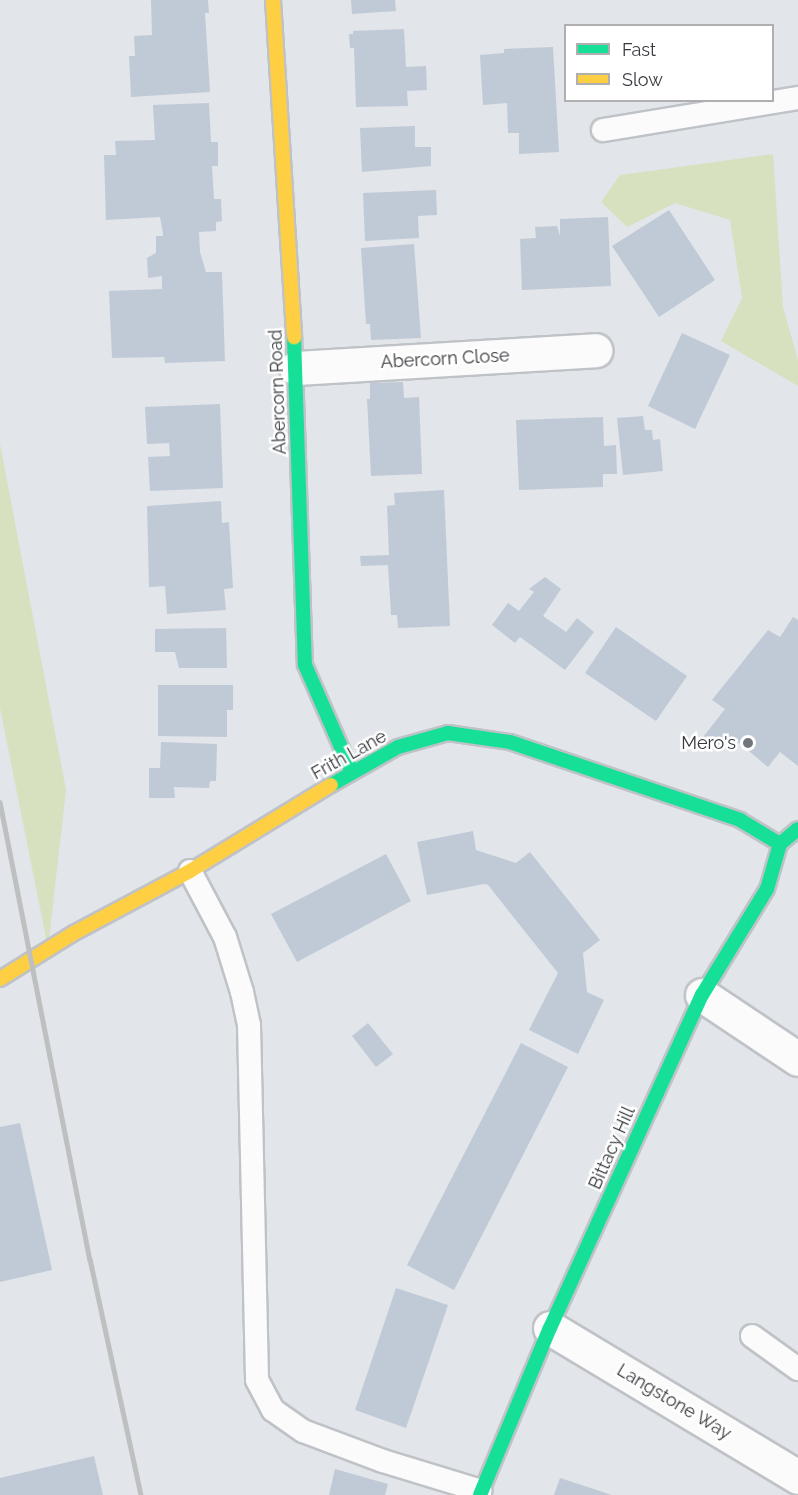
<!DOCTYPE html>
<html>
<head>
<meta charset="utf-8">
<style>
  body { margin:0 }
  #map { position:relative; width:798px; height:1495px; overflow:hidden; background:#e2e5ea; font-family:Raleway,sans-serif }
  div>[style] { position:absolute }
  .green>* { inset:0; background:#d8e1bf }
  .building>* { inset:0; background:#c0cad6 }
  .roads { filter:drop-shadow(2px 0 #bfc2c6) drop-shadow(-2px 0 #bfc2c6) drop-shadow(0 2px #bfc2c6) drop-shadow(0 -2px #bfc2c6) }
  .lane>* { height:22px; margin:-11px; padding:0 11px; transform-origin:11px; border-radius:11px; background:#fbfbfc }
  .street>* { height:33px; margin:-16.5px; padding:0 16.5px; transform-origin:16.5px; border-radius:16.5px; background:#fbfbfc }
  .fast>* { height:14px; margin:-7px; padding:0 7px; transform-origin:7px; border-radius:7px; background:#16e098 }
  .slow>* { height:14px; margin:-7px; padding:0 7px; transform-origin:7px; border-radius:7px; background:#ffcf43 }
  .rail>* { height:4.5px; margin:-2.25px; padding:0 2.25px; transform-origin:2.25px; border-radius:2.25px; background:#bebfc0 }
  .dots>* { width:16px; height:16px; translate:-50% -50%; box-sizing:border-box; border:3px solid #fff; border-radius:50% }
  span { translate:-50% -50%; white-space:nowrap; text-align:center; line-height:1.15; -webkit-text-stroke:5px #fff; paint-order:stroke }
  .street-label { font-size:18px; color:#36383c }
  .poi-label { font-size:18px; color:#36383c }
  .right { translate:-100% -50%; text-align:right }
  .legend { position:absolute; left:564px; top:24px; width:210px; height:78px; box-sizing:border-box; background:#fff; border:2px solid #afafb1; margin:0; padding:8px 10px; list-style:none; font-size:18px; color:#36383c }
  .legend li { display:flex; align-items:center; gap:12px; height:30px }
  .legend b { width:30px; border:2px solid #afafb1 }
</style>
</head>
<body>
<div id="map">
  <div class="green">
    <div style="clip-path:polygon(773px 154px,783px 307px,798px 360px,798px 386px,721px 341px,742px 298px,730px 220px,675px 203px,627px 227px,601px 202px,620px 175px)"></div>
    <div style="clip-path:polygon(0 444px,66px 790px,48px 948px,0 708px)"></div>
  </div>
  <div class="building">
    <div style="clip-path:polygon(151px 0,208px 0,209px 13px,205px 13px,210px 92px,131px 97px,129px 56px,135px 56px,134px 36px,152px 35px)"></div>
    <div style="clip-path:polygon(351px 0,395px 0,396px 11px,352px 14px)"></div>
    <div style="clip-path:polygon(404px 29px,406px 67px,426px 66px,427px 90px,407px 91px,408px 106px,356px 107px,354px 48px,350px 48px,349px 34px,353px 34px,353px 31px)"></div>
    <div style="clip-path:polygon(553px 47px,559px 152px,519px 154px,519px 133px,508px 133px,507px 103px,483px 105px,480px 55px,504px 53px,504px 49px)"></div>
    <div style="clip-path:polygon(209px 103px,211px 142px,218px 142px,218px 166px,212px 166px,214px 199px,221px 199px,222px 221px,216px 222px,216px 231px,199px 232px,200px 252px,206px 272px,222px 272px,225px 361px,165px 363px,164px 357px,112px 358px,109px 291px,162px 289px,162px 276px,148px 278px,147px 258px,156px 253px,156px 236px,163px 236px,163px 233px,160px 217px,106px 220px,104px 155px,116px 155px,115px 141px,155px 140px,153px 105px)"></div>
    <div style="clip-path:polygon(415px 126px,415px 147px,431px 147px,431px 166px,362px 172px,360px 128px)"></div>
    <div style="clip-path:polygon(436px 190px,437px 215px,418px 216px,419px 238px,365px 241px,363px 193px)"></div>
    <div style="clip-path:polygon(669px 210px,715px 280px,659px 317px,612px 246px)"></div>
    <div style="clip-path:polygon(608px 217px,611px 286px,522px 290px,520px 239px,536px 238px,535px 227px,557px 226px,560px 236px,560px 219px)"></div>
    <div style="clip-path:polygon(414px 244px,421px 338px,371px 340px,370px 324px,366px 324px,361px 248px)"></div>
    <div style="clip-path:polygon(682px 333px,730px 355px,695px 429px,648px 406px)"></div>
    <div style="clip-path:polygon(403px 382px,404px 398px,419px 397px,422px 474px,371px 476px,367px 399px,370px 399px,370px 383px)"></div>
    <div style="clip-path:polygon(220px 404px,223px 488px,150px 491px,148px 457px,170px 456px,169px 443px,147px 444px,145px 407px)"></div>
    <div style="clip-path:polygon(643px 416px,645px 430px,652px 430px,653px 440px,660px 439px,663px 471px,623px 475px,617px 418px)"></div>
    <div style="clip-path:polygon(603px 417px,604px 446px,616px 445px,617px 474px,603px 474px,603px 487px,519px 490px,516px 420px)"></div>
    <div style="clip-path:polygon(444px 490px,450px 626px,398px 628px,397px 615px,391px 615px,388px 565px,361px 566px,360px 556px,389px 555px,387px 506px,395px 505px,394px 493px)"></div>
    <div style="clip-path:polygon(221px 501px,222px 523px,229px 522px,233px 588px,224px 589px,226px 610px,167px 614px,165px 586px,149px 587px,147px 506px)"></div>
    <div style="clip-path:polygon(545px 577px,561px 589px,543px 616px,566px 632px,577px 618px,594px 632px,565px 670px,520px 637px,515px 643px,492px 625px,508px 603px,519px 611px,534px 592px,529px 589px)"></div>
    <div style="clip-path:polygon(793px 617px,798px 620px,798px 766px,780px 752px,768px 767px,731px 736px,724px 746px,703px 737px,725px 709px,712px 700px,768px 630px,780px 637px)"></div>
    <div style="clip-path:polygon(616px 627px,687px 676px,656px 721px,585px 673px)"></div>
    <div style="clip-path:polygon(226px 628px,227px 668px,179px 668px,175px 652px,155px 652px,155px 629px)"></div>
    <div style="clip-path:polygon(158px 685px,233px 685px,233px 710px,227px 710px,227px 737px,158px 736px)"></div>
    <div style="clip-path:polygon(161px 742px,217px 744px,216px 781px,210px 781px,209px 788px,174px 787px,175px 798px,149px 798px,149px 768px,160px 768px)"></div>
    <div style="clip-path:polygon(473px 831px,476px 850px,516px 863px,530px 852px,600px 940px,583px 953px,587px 992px,604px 1000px,578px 1054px,529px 1030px,558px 973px,488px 885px,484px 884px,427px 895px,417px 842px)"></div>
    <div style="clip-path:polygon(386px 854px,411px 901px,297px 962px,271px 914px)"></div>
    <div style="clip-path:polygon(368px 1023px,393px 1054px,376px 1067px,352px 1036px)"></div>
    <div style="clip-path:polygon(521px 1043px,568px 1067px,454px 1290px,407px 1265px)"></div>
    <div style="clip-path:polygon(20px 1123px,52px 1270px,0 1282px,0 1127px)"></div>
    <div style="clip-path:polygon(396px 1288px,448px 1305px,406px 1428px,355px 1410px)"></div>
    <div style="clip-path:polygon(94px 1456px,103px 1495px,0 1495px,0 1478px)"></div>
    <div style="clip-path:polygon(335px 1469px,388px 1484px,385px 1495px,329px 1495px)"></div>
    <div style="clip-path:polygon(560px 1478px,612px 1495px,554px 1495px)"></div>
  </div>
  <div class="roads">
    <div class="lane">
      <div style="left:603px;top:130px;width:198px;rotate:-9.3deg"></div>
      <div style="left:190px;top:871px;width:75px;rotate:62.1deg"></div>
      <div style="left:225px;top:937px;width:58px;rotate:72.8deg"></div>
      <div style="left:242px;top:992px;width:34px;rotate:78deg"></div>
      <div style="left:249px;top:1025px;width:355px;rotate:88.7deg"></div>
      <div style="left:257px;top:1380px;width:34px;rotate:62deg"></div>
      <div style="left:273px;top:1410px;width:37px;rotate:35deg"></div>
      <div style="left:303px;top:1431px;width:85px;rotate:20.6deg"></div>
      <div style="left:383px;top:1461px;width:102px;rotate:17deg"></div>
      <div style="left:752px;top:1336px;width:57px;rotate:35.7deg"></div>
    </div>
    <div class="street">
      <div style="left:296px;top:368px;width:300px;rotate:-3.4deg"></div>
      <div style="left:702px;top:995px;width:115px;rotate:33.7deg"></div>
      <div style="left:550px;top:1328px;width:289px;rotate:31deg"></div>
    </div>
    <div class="fast">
      <div style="left:294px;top:337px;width:328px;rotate:88.1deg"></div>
      <div style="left:305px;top:665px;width:117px;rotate:66.3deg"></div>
      <div style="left:331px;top:785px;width:77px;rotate:-29.6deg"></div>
      <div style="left:398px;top:747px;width:52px;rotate:-15.6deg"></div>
      <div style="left:448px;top:733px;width:63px;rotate:8.3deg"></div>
      <div style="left:510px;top:742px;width:243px;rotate:18.7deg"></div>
      <div style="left:740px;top:820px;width:47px;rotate:31deg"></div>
      <div style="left:480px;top:1495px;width:181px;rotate:-67.3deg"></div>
      <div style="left:550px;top:1328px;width:366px;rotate:-65.5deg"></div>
      <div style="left:702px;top:995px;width:124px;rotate:-58.5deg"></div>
      <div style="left:767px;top:889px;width:47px;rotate:-73.9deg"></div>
      <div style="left:780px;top:844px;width:23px;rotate:-40deg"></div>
    </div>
    <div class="slow">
      <div style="left:273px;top:0;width:338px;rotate:86.4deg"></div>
      <div style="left:0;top:979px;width:87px;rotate:-31.9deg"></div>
      <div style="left:74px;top:933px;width:132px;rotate:-28.1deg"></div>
      <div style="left:190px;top:871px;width:165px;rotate:-31.4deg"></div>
    </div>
  </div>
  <div class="rail">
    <div style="left:0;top:802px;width:466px;rotate:78.9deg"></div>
    <div style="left:90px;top:1259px;width:241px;rotate:77.8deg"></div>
  </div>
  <div class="dots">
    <div style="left:748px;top:743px;background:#727579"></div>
  </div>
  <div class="street-label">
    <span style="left:445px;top:359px;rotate:-3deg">Abercorn Close</span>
    <span style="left:278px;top:392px;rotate:-92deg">Abercorn Road</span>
    <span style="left:349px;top:755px;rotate:-29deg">Frith Lane</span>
    <span style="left:612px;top:1148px;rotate:-66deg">Bittacy Hill</span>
    <span style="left:674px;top:1402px;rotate:31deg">Langstone Way</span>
  </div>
  <div class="poi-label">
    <span class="right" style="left:736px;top:743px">Mero's</span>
  </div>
  <ul class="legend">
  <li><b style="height:8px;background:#16e098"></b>Fast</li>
  <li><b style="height:8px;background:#ffcf43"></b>Slow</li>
  </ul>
</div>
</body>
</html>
